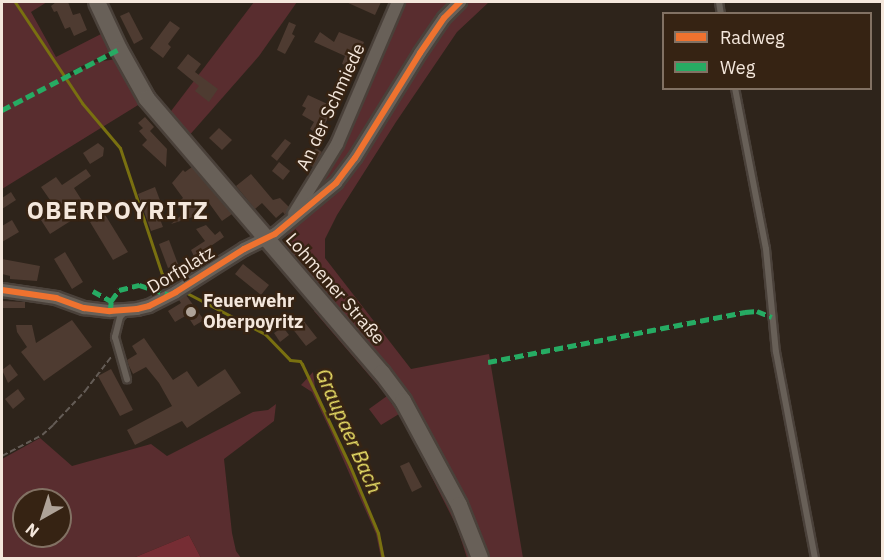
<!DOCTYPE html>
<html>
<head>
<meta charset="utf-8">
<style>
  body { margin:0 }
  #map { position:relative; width:884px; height:560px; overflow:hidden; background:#2e241b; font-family:"IBM Plex Sans",sans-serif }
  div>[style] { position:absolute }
  .green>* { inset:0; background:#592d2f }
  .forest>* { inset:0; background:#762d34 }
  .stream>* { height:3px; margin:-1.5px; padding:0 1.5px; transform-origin:1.5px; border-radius:1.5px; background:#797010 }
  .building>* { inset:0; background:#4e3b31 }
  .path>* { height:1.5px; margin-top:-0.75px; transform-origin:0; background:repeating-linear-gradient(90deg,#645c56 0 6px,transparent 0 9px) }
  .roads { filter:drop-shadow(2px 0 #4a413a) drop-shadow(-2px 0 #4a413a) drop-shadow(0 2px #4a413a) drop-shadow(0 -2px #4a413a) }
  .service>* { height:6px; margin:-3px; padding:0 3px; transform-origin:3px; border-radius:3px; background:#686058 }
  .minor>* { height:12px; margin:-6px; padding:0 6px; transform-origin:6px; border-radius:6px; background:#686058 }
  .secondary>* { height:16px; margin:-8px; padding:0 8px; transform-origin:8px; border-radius:8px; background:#686058 }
  .quiet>* { height:4.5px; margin-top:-2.25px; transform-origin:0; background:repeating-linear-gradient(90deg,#26ab63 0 9px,transparent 0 13.5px) }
  .cycleway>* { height:6px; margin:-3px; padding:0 3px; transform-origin:3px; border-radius:3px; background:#ef722f }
  .dots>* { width:16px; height:16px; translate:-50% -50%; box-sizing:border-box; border:3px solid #362313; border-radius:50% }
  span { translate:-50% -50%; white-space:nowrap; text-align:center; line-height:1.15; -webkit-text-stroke:5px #362313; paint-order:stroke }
  .street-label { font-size:18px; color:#f4e7dc }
  .poi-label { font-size:18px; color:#f4e7dc; font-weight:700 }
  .left { translate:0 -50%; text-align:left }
  .water-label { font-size:20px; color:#efe469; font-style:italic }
  .district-label { font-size:24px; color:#f4e7dc; font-weight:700; letter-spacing:1.5px }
  .frame { position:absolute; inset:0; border:3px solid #f4e7dc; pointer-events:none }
  .legend { position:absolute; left:662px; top:12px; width:210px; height:78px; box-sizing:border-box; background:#362313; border:2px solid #827163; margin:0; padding:8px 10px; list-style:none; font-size:18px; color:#f4e7dc }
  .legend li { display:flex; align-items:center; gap:12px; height:30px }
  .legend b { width:30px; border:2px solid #827163 }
  .north { position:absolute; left:12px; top:488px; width:60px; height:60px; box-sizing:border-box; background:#362313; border:2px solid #827163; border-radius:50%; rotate:219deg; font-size:16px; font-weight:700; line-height:24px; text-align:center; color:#f4e7dc }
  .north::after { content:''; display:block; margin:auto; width:21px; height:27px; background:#afa398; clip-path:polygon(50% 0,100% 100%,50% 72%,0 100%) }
</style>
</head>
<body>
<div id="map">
  <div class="green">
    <div style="clip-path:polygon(2px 2px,47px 2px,31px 12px,56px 57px,105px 32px,111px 47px,110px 52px,60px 77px,63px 80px,96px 62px,117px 59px,143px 102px,2px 189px)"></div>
    <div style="clip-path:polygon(254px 2px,297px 2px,259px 56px,187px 138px,168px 115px)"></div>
    <div style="clip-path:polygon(401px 2px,451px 2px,333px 180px,301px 207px,314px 193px,339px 155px,357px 118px,354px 114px)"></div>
    <div style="clip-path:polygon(465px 2px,489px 2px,457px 32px,396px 122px,337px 215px,325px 239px,325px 258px,411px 369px,489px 354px,523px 558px,486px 558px,422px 425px,282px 245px,297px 221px,322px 202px,438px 32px)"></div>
    <div style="clip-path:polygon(319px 309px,391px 394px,387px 397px,392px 404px,396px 401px,426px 454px,422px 457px,399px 414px,381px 425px,369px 409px,387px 396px,314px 311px)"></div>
    <div style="clip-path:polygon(313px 372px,315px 387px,379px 533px,385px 558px,381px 558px,376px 534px,331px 432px,312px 392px,301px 385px)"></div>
    <div style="clip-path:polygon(evenodd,276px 404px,274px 421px,224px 459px,232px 533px,236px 551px,241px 558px,201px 558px,189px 535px,133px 558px,2px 558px,2px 459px,40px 438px,72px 466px,151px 444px,167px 456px,253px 412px,268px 410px,276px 404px,24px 500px,60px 500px,60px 536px,24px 536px,24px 500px)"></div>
    <div style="clip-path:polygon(430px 461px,476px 558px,467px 558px,457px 527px,425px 464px)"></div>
  </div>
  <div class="forest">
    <div style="clip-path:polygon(189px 535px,201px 558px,133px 558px)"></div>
  </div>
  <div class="stream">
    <div style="left:15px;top:2px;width:121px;rotate:56.4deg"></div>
    <div style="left:82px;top:103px;width:59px;rotate:49.8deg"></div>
    <div style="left:120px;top:148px;width:133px;rotate:71.6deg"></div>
    <div style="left:162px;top:274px;width:21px;rotate:39deg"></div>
    <div style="left:183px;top:291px;width:93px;rotate:27.7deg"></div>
    <div style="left:265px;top:334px;width:36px;rotate:46deg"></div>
    <div style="left:290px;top:360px;width:10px;rotate:6deg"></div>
    <div style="left:300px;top:361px;width:4px;rotate:56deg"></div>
    <div style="left:302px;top:364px;width:113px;rotate:64.8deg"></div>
    <div style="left:350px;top:466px;width:73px;rotate:67.3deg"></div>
    <div style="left:378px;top:533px;width:25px;rotate:79deg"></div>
  </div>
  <div class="building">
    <div style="clip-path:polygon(56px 2px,68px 2px,73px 15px,80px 13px,87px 30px,74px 36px,70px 27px,65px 29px,57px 11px,54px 12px,51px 6px)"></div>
    <div style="clip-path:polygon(346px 2px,381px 2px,375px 15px)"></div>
    <div style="clip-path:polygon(129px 12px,143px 39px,134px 44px,120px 16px)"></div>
    <div style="clip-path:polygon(170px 21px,180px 28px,168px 44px,171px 47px,163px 58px,150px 48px)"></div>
    <div style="clip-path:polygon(289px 22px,296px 25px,292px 34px,295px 36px,285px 54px,277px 50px)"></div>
    <div style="clip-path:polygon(320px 32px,334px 42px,339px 32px,364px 42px,354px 68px,342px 64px,345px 56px,314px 42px)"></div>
    <div style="clip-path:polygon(188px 54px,201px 64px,195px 72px,218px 89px,209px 102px,195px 91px,199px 86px,177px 68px)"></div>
    <div style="clip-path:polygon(308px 95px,334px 107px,319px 135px,310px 129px,314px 122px,302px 115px,306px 108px,302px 106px)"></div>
    <div style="clip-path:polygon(145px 117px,154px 127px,150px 131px,167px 149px,166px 167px,142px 145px,147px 140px,139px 131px,143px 128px,138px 123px)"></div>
    <div style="clip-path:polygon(219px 128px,232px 140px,222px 150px,209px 138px)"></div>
    <div style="clip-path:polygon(285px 139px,291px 143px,277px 161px,271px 156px)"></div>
    <div style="clip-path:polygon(98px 143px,104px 148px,103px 156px,90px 164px,83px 153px)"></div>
    <div style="clip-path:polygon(316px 148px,322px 152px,313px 167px,304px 162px)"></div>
    <div style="clip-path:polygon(279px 162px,290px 171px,283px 180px,272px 171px)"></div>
    <div style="clip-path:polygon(192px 167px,232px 214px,222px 221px,209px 203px,197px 212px,199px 215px,171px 224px,184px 213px,177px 203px,183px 198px,172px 183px,183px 170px,185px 172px)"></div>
    <div style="clip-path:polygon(86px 169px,91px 176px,74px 188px,88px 210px,50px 234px,41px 220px,57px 210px,41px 187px,56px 177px,62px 185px)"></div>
    <div style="clip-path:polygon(251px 174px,273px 200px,280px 198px,289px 207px,285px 215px,283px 212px,276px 218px,262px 203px,255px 209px,236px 186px)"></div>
    <div style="clip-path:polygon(155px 187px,161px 203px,155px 206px,163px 227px,151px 231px,138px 194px)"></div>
    <div style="clip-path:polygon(11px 192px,16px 200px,2px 209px,2px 198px)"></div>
    <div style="clip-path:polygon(104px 213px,128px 252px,113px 260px,90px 222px)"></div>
    <div style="clip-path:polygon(12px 220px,19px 232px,2px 242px,2px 226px)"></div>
    <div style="clip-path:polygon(206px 225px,215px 235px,220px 231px,224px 237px,202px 252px,208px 262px,199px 267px,191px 250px,205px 241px,196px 229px)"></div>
    <div style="clip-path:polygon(169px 240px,178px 264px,168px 268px,159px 244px)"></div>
    <div style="clip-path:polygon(65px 252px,83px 282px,72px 289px,54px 259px)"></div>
    <div style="clip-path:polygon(2px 259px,40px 266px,37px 281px,10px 279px,10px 276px,2px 274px)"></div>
    <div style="clip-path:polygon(243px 264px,269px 285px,261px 295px,235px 274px)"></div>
    <div style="clip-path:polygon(186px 295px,204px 320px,194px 326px,187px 315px,175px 322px,168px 311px,181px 303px,179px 300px)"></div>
    <div style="clip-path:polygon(2px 301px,25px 302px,25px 308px,2px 308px)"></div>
    <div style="clip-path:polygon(72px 320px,92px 347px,44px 381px,21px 352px,27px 347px,17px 332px,16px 325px,32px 325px,36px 343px)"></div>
    <div style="clip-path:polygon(303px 320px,317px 338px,306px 346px,292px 328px)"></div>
    <div style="clip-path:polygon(283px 327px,289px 335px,280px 342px,274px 333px)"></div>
    <div style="clip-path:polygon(144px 338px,173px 380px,187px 371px,198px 387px,225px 369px,241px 393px,187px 428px,182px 421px,135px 445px,127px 430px,172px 406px,159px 383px,146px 367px,133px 374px,129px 366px,127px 360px,137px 354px,132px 346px)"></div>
    <div style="clip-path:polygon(10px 364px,18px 375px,8px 383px,2px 370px)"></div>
    <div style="clip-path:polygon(111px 369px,133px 410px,120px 416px,98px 376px)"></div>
    <div style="clip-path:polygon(18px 389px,25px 399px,13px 409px,5px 399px)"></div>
    <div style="clip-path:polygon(409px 462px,422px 487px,412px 492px,400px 466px)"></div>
  </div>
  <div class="path">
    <div style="left:2px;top:456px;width:45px;rotate:-27.7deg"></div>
    <div style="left:42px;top:435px;width:15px;rotate:-42deg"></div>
    <div style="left:53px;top:425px;width:47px;rotate:-46.7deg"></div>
    <div style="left:85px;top:391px;width:43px;rotate:-52.6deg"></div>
  </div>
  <div class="roads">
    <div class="service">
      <div style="left:719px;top:2px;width:12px;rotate:81deg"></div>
      <div style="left:735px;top:88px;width:164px;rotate:79.1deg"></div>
      <div style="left:766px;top:249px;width:103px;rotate:84.5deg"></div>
      <div style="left:776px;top:352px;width:210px;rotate:79.3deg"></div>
      <div style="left:126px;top:311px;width:8px;rotate:135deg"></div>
      <div style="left:120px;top:317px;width:21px;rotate:104deg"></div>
      <div style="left:115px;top:337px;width:44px;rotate:74.1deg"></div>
    </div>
    <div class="minor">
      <div style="left:294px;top:214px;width:82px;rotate:-58.4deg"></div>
      <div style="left:337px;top:144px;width:155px;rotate:-66.8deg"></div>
      <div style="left:2px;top:290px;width:55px;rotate:8.4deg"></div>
      <div style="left:56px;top:298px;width:30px;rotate:20deg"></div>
      <div style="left:84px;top:308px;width:26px;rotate:7deg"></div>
      <div style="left:110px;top:311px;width:27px;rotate:-4deg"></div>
      <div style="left:137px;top:309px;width:12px;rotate:-14deg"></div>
      <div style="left:149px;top:306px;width:30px;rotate:-27deg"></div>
      <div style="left:176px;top:292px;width:80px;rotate:-32.3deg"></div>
      <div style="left:244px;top:249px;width:34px;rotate:-26deg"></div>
      <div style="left:275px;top:234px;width:80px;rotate:-39.9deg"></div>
      <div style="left:336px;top:183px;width:31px;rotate:-53deg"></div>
      <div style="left:355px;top:158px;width:123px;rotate:-58.2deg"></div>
      <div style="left:420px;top:53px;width:42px;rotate:-55.6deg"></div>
      <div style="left:444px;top:18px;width:23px;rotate:-45deg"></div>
    </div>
    <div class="secondary">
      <div style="left:97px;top:2px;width:52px;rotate:64.9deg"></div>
      <div style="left:119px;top:49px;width:57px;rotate:60.8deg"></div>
      <div style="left:147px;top:99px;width:361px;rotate:49.4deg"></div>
      <div style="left:382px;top:373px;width:35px;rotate:53deg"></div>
      <div style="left:403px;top:401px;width:118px;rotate:61.7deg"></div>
      <div style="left:459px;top:505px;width:57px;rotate:68.4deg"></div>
    </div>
  </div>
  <div class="quiet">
    <div style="left:2px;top:110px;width:132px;rotate:-27.5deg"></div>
    <div style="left:93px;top:291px;width:26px;rotate:29deg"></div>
    <div style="left:110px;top:311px;width:10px;rotate:-84deg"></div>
    <div style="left:111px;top:301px;width:14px;rotate:-54deg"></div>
    <div style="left:119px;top:290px;width:21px;rotate:-14deg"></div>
    <div style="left:139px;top:285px;width:32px;rotate:18deg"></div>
    <div style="left:488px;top:362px;width:262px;rotate:-11deg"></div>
    <div style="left:745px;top:312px;width:12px;rotate:-5deg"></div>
    <div style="left:757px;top:311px;width:16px;rotate:22deg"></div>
  </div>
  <div class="cycleway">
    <div style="left:2px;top:290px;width:55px;rotate:8.4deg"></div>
    <div style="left:56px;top:298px;width:30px;rotate:20deg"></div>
    <div style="left:84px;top:308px;width:26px;rotate:7deg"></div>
    <div style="left:110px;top:311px;width:27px;rotate:-4deg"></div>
    <div style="left:137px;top:309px;width:12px;rotate:-14deg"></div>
    <div style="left:149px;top:306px;width:30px;rotate:-27deg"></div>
    <div style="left:176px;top:292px;width:80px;rotate:-32.3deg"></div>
    <div style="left:244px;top:249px;width:34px;rotate:-26deg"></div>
    <div style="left:275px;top:234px;width:80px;rotate:-39.9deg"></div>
    <div style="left:336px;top:183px;width:31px;rotate:-53deg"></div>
    <div style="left:355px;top:158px;width:123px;rotate:-58.2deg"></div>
    <div style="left:420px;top:53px;width:42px;rotate:-55.6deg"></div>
    <div style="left:444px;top:18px;width:23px;rotate:-45deg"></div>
  </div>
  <div class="dots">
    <div style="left:191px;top:312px;background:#afa398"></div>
  </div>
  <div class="street-label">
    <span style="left:331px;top:107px;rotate:-65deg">An der Schmiede</span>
    <span style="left:181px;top:270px;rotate:-31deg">Dorfplatz</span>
    <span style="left:335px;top:289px;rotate:49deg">Lohmener Straße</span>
  </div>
  <div class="poi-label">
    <span class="left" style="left:203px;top:312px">Feuerwehr<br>Oberpoyritz</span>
  </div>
  <div class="water-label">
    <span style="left:349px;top:431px;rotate:66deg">Graupaer Bach</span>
  </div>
  <div class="district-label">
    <span style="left:118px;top:211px">OBERPOYRITZ</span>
  </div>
  <div class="frame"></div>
  <ul class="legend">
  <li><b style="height:8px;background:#ef722f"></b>Radweg</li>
  <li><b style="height:8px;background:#26ab63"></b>Weg</li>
  </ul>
  <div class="north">N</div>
</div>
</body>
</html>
